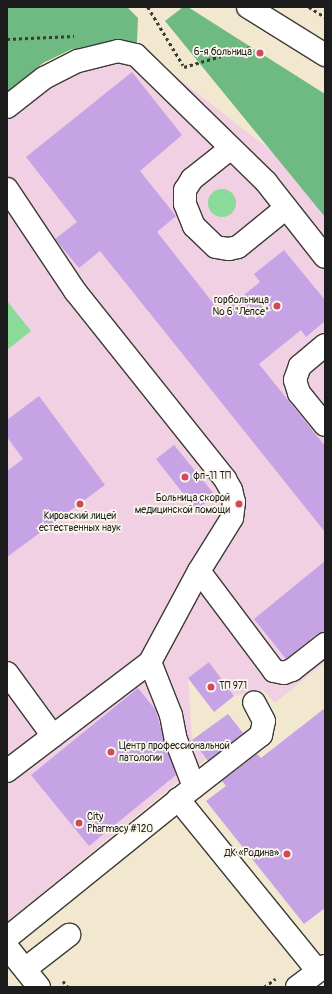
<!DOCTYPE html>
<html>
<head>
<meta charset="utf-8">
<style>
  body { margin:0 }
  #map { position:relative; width:332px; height:994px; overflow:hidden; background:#f1e8cf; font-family:Pangolin,sans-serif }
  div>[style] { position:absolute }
  .built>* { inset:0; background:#f1d0e3 }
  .green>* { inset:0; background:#8ada9a }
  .round { border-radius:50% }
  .forest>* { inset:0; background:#6fba82 }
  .building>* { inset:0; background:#c6a3e4 }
  .path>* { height:2.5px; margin-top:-1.25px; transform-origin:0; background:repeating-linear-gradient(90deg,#3c3b37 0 3px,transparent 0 6px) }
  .roads { filter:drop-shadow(1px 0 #3c3b37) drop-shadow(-1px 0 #3c3b37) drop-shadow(0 1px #3c3b37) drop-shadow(0 -1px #3c3b37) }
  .minor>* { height:22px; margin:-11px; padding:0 11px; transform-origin:11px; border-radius:11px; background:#fff }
  .major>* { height:22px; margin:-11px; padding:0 11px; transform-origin:11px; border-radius:11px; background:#fff }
  .dots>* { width:11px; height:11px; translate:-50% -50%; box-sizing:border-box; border:2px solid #fbf7ec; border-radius:50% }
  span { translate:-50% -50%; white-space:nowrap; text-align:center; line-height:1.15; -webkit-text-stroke:3.5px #fbf7ec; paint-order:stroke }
  .poi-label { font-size:10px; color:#1c1c1c }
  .right { translate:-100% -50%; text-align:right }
  .left { translate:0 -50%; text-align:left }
  .frame { position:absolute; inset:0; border:8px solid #1c1c1c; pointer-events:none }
</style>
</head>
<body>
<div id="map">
  <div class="built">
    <div style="clip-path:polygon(105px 40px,138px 47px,301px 174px,325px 203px,325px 662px,275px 703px,263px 690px,234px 696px,209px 662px,188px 678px,192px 740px,206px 759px,8px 921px,7px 74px,14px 69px,34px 71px)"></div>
  </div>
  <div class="green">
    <div class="round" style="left:208px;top:189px;width:28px;height:28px"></div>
    <div style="clip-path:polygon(7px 301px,31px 331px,7px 350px)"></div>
  </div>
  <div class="forest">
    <div style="clip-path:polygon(7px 7px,127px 7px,138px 18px,137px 42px,108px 49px,72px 49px,43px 63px,7px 93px)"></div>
    <div style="clip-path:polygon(183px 7px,188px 7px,325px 94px,325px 217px,165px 21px)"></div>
  </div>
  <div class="building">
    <div style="clip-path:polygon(132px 72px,182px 135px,140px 171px,176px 216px,157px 232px,221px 313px,260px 282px,254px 274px,284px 250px,325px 300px,325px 321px,306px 337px,301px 330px,259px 364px,325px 446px,325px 532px,100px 251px,79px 268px,55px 239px,77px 222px,26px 157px)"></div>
    <div style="clip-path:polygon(39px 396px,105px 485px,7px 557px,7px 471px,23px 459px,7px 437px,7px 420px)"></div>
    <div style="clip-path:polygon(174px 445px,215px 495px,196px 510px,156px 459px)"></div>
    <div style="clip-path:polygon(325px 561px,325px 632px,317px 634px,286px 659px,254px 619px)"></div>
    <div style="clip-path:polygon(209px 662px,234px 696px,214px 712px,188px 678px)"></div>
    <div style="clip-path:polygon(138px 688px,155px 709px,176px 775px,89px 846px,31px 775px)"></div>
    <div style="clip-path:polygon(325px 708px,325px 908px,304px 924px,206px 801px,226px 786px,222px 781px,257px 754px,261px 758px)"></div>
    <div style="clip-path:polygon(228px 714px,243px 733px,208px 761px,192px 740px)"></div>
  </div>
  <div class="path">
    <div style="left:148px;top:7px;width:68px;rotate:58.9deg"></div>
    <div style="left:309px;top:7px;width:19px;rotate:32deg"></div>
    <div style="left:7px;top:39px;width:67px;rotate:-2.6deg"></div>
    <div style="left:184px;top:67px;width:70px;rotate:-16.6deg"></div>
    <div style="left:63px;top:981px;width:8px;rotate:50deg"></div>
    <div style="left:264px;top:987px;width:14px;rotate:-36deg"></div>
  </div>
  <div class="roads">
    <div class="minor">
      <div style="left:7px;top:107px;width:47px;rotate:-38.1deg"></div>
      <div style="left:44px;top:78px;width:38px;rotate:-27deg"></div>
      <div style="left:78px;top:61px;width:41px;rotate:-14deg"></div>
      <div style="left:118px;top:51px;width:18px;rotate:13deg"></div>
      <div style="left:136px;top:55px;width:182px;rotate:44.3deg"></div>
      <div style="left:266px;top:182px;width:95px;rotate:51.8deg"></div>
      <div style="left:231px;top:148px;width:50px;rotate:141.5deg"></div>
      <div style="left:192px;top:179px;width:13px;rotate:122deg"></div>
      <div style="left:185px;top:190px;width:14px;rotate:90deg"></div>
      <div style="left:185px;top:204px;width:24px;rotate:68deg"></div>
      <div style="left:194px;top:226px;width:30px;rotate:44deg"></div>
      <div style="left:216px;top:247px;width:13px;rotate:9deg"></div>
      <div style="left:229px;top:249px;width:9px;rotate:-13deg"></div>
      <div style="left:238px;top:247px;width:62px;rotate:-39.1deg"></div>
      <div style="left:7px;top:189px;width:123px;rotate:56.3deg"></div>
      <div style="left:75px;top:291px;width:241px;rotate:51.4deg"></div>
      <div style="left:225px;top:479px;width:13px;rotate:61deg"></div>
      <div style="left:231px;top:490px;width:12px;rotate:76deg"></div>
      <div style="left:234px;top:502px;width:16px;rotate:97deg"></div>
      <div style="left:232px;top:518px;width:62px;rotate:121.9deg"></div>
      <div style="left:199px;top:571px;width:125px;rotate:53.1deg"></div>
      <div style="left:274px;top:671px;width:10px;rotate:11deg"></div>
      <div style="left:284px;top:673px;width:9px;rotate:-21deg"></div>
      <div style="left:292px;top:670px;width:42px;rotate:-38.2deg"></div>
      <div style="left:325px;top:345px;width:33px;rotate:140deg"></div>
      <div style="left:300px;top:366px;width:15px;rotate:110deg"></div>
      <div style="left:295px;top:380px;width:14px;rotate:73deg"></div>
      <div style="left:299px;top:393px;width:41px;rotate:50.9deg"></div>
      <div style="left:150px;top:662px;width:103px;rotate:-61.7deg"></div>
      <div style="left:7px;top:673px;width:78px;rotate:53.9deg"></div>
      <div style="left:7px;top:771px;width:180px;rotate:-37.3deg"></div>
      <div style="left:150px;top:662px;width:57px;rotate:68.4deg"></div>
      <div style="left:171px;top:715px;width:25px;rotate:79deg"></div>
      <div style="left:176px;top:740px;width:50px;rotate:69deg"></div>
      <div style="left:194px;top:787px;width:240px;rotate:141.1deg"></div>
      <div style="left:194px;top:787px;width:85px;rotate:-37.8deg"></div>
      <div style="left:261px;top:735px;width:14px;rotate:-78deg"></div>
      <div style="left:264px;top:721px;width:21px;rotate:-118deg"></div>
      <div style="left:178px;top:799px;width:222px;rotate:50.9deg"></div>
      <div style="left:7px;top:947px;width:51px;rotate:51.3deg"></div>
      <div style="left:25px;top:969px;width:56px;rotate:-37.7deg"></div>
      <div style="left:297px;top:987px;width:35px;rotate:-37deg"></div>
    </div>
    <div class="major">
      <div style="left:248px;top:7px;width:91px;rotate:31.9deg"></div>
    </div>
  </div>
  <div class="dots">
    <div style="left:260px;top:53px;background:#d1495b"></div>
    <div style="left:277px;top:306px;background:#d1495b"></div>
    <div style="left:185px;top:477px;background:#d1495b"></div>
    <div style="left:80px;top:504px;background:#d1495b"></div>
    <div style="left:239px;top:504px;background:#d1495b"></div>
    <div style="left:211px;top:687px;background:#d1495b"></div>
    <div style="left:111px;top:752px;background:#d1495b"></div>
    <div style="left:79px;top:823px;background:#d1495b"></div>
    <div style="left:287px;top:854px;background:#d1495b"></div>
  </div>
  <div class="poi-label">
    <span class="right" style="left:252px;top:53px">6-я больница</span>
    <span class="right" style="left:269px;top:306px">горбольница<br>№ 6 "Лепсе"</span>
    <span class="left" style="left:193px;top:477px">фп-11 ТП</span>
    <span class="right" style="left:230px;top:504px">Больница скорой<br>медицинской помощи</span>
    <span style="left:80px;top:522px">Кировский лицей<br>естественных наук</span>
    <span class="left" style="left:219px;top:687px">ТП 971</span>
    <span class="left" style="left:119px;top:752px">Центр профессиональной<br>патологии</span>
    <span class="left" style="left:87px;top:823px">City<br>Pharmacy #120</span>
    <span class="right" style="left:279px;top:854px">ДК «Родина»</span>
  </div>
  <div class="frame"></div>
</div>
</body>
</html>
